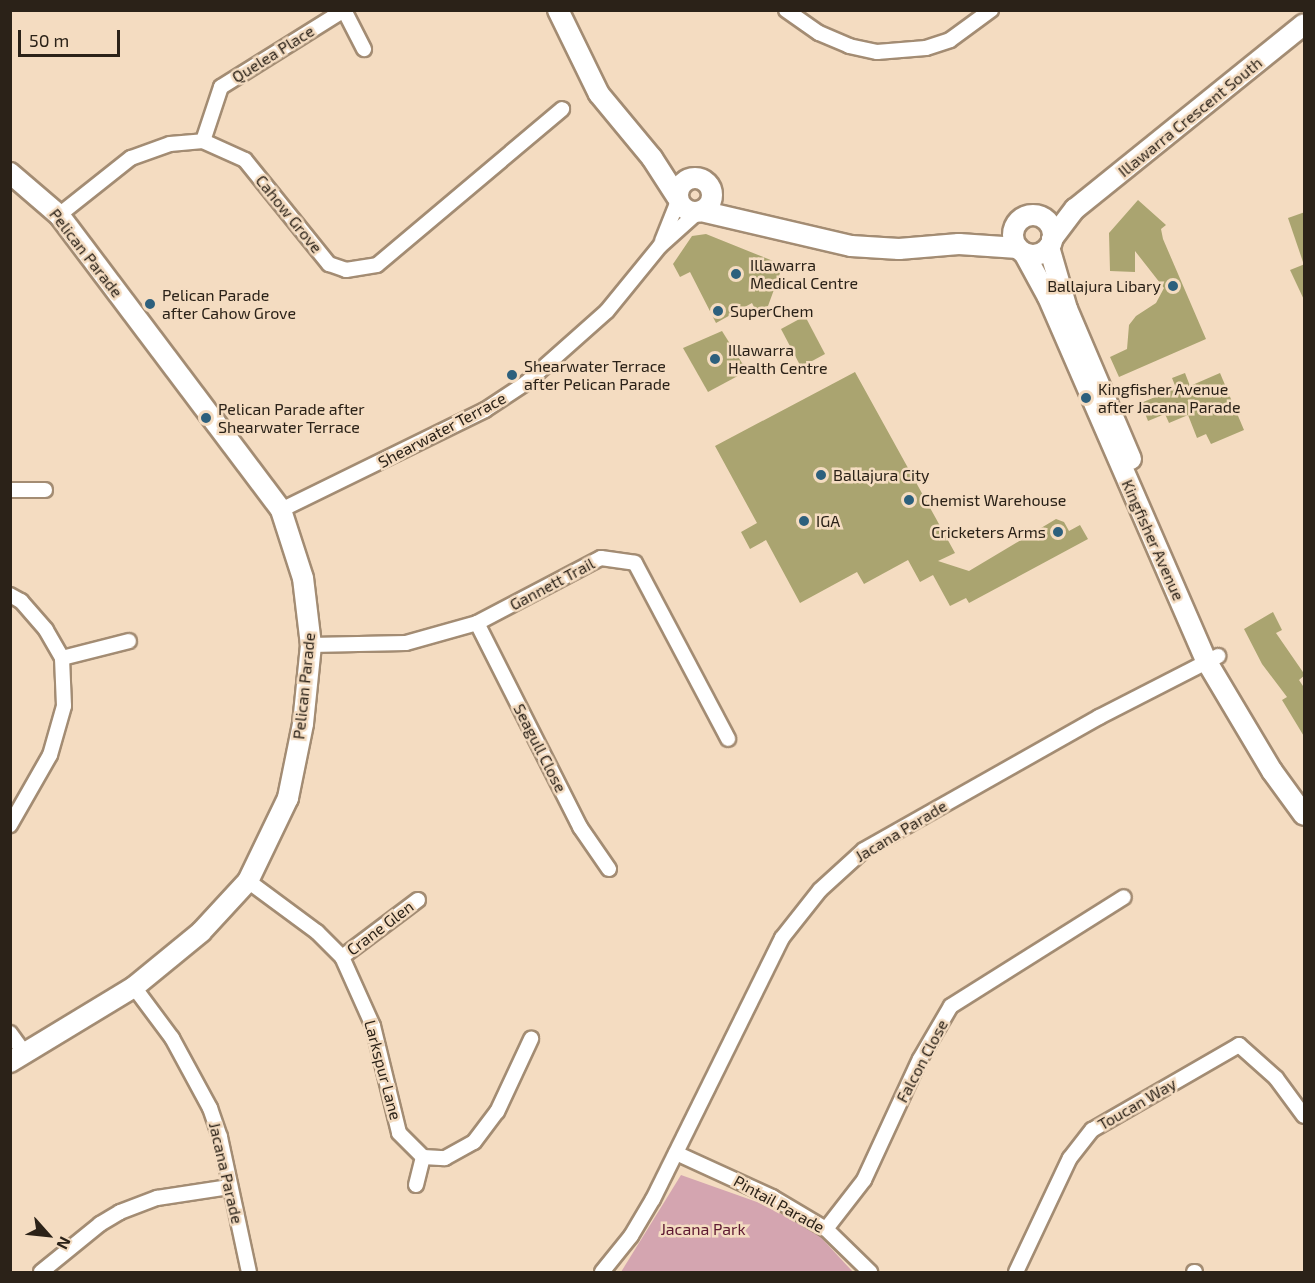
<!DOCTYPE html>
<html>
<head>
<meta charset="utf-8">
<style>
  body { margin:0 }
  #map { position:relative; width:1315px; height:1283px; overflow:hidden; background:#f4dcc1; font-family:"Exo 2",sans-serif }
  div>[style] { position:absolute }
  .green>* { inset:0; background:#d4a5b0 }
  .building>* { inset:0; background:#aaa470 }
  .roads { filter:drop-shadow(2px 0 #a38c73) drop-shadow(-2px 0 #a38c73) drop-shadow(0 2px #a38c73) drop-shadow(0 -2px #a38c73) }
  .street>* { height:14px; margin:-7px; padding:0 7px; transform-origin:7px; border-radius:7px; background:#fff }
  .secondary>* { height:20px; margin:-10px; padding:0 10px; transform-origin:10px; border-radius:10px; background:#fff }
  .secondary>.ring { margin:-10px; padding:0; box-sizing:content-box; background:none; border:20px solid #fff; border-radius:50% }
  .dots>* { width:16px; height:16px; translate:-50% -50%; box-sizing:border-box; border:3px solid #f4dcc1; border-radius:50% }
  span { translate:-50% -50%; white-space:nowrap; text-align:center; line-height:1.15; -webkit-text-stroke:5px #f4dcc1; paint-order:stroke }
  .street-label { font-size:16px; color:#2b2218 }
  .poi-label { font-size:16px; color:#2b2218 }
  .left { translate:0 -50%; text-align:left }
  .right { translate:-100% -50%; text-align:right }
  .park-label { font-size:16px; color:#5e1a32 }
  .frame { position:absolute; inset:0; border:12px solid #2b2218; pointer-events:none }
  .north { position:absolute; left:18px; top:1205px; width:60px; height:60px; -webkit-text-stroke:4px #f4dcc1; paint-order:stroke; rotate:117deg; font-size:16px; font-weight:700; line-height:24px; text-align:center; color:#2b2218 }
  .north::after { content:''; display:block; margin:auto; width:21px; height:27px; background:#2b2218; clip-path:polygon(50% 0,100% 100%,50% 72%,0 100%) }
  .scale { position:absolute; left:18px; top:30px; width:102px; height:27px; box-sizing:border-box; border:3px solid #2b2218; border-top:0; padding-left:8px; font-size:18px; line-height:21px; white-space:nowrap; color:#2b2218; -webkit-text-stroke:4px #f4dcc1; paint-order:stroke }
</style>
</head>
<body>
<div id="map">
  <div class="green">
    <div style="clip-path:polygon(681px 1175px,757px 1202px,814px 1230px,853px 1272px,621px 1272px)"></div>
  </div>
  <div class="building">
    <div style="clip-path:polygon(1138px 200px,1166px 225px,1161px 229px,1163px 239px,1206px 339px,1119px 377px,1110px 357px,1127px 349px,1129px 325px,1136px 316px,1156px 303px,1164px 288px,1135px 251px,1135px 272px,1110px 271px,1109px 233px)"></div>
    <div style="clip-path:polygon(1305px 212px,1305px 262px,1303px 262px,1288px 218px)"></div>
    <div style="clip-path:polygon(706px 234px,783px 265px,768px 306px,756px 311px,752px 303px,716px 323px,690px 272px,680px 277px,673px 264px,692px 236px)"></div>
    <div style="clip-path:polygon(1305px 264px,1305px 302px,1290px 270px)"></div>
    <div style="clip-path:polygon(805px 316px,825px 354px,801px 367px,781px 329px)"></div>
    <div style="clip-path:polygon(722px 331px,747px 371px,708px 392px,683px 348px)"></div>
    <div style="clip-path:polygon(855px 372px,955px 553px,938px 561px,969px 571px,1056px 519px,1064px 522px,1069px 531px,1080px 525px,1088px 539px,969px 603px,966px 598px,950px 606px,933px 575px,920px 582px,908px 560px,864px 584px,857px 572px,800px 603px,766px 540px,750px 549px,741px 532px,757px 523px,715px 446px)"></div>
    <div style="clip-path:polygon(1185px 373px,1190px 386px,1220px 373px,1244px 430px,1211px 444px,1206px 434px,1197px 438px,1188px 415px,1169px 423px,1165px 414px,1148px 421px,1141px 403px,1176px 388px,1172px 378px)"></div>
    <div style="clip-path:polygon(1273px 612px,1282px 630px,1276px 633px,1305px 675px,1299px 680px,1305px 689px,1305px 738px,1282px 700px,1287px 697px,1262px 664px,1244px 629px)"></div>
  </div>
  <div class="roads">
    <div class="street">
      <div style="left:786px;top:10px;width:40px;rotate:34.9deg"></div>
      <div style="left:819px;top:33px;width:33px;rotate:23deg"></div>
      <div style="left:849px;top:46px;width:29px;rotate:12deg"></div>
      <div style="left:877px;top:52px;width:49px;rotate:-4.7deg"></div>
      <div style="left:926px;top:48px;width:25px;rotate:-18deg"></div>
      <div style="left:950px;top:40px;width:51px;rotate:-36.2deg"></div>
      <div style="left:203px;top:141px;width:57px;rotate:-71.6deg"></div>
      <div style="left:221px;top:87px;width:145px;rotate:-32deg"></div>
      <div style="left:344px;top:10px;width:44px;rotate:62.9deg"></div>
      <div style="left:59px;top:215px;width:92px;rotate:-38.4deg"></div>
      <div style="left:131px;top:158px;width:41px;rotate:-19.7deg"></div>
      <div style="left:170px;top:144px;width:33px;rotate:-5deg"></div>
      <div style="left:203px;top:141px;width:46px;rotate:24.3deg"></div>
      <div style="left:245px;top:160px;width:134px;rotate:51.1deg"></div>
      <div style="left:329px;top:264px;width:18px;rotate:19deg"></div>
      <div style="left:346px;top:270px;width:31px;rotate:-9deg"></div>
      <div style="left:377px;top:265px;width:242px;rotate:-40.1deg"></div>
      <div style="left:662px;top:241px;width:43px;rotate:-68.2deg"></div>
      <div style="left:10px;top:490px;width:35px"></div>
      <div style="left:281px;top:510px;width:227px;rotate:-26.1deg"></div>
      <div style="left:485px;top:410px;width:49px;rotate:-33.4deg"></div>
      <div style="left:526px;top:383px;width:108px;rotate:-41.6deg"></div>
      <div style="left:607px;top:311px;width:84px;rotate:-50.8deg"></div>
      <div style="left:660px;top:246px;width:52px;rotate:-41.9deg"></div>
      <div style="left:10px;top:595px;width:13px;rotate:29deg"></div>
      <div style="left:21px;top:601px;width:38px;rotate:49deg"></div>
      <div style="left:46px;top:630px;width:32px;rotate:60deg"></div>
      <div style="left:62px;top:658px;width:48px;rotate:87.6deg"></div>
      <div style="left:64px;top:706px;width:51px;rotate:105.9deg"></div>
      <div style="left:50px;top:755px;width:81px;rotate:119.7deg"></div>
      <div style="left:477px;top:623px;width:229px;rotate:63.2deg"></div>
      <div style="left:580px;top:827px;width:51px;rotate:55.4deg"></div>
      <div style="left:311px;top:645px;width:95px;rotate:-1.2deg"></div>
      <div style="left:406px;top:643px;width:74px;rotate:-15.7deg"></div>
      <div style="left:477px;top:623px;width:140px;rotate:-27.7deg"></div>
      <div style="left:601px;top:558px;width:34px;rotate:8deg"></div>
      <div style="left:635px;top:563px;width:199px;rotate:62.1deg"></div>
      <div style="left:62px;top:658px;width:69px;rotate:-14.2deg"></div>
      <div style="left:248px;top:881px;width:86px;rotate:36.5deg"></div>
      <div style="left:317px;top:932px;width:35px;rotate:45deg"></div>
      <div style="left:342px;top:957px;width:76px;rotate:65.8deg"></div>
      <div style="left:373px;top:1026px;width:110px;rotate:76.3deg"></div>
      <div style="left:399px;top:1133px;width:34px;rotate:45deg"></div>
      <div style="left:423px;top:1157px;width:22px;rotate:3deg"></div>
      <div style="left:445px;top:1158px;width:33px;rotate:-29deg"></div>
      <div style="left:474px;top:1142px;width:38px;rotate:-53deg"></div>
      <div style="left:497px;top:1112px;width:81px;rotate:-65deg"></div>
      <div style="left:342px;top:957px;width:95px;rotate:-36.9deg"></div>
      <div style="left:134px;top:987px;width:64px;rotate:53.3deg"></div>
      <div style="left:172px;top:1038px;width:80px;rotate:61.5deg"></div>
      <div style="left:210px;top:1108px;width:31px;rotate:71deg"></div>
      <div style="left:220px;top:1137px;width:138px;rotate:77.9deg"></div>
      <div style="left:10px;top:1033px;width:24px;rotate:54deg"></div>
      <div style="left:676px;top:1153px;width:106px;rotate:24.6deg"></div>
      <div style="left:772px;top:1197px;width:63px;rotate:30.7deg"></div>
      <div style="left:826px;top:1229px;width:62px;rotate:44.3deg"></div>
      <div style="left:416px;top:1185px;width:29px;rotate:-76deg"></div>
      <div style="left:826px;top:1229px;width:62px;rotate:-52.2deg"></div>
      <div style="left:864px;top:1180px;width:133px;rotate:-65.2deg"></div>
      <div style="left:920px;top:1059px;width:61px;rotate:-59.7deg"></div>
      <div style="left:951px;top:1006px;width:204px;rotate:-32.2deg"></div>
      <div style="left:41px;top:1272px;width:76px;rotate:-39.1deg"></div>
      <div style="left:100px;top:1224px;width:23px;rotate:-31deg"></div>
      <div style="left:120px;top:1212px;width:40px;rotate:-21deg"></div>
      <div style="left:157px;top:1198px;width:73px;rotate:-8.7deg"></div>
      <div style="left:602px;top:1272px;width:46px;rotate:-51.1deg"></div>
      <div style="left:631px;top:1236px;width:43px;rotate:-59.3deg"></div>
      <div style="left:653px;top:1199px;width:291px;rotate:-63.7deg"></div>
      <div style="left:782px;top:938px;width:61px;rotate:-51.6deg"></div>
      <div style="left:820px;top:890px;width:59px;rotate:-42.3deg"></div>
      <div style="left:864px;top:850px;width:270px;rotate:-29.5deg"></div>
      <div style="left:1099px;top:717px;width:134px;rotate:-27.1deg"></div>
      <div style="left:1016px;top:1272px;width:126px;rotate:-64.7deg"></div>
      <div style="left:1070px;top:1158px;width:36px;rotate:-52deg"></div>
      <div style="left:1092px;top:1130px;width:170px;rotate:-30deg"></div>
      <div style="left:1239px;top:1045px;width:50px;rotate:41.7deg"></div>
      <div style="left:1276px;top:1078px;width:47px;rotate:53.6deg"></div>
      <div style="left:1194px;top:1272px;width:1px"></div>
    </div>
    <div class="secondary">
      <div style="left:558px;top:10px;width:93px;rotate:64deg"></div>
      <div style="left:599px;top:94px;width:83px;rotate:50.4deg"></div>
      <div style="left:652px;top:158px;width:46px;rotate:57.3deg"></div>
      <div style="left:10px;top:173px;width:65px;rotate:40.6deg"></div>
      <div style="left:59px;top:215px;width:369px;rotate:53deg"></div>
      <div style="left:281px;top:510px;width:71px;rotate:72.1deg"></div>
      <div style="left:303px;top:578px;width:67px;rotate:83.2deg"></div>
      <div style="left:311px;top:645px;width:79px;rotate:95.8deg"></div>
      <div style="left:303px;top:724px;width:76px;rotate:101.5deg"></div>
      <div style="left:288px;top:798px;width:92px;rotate:115.7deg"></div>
      <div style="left:248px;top:881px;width:69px;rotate:132.7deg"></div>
      <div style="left:201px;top:932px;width:87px;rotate:140.6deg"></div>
      <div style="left:134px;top:987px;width:145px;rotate:148.8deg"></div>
      <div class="ring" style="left:678px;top:178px;width:14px;height:14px"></div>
      <div style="left:701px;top:211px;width:154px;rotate:13.1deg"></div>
      <div style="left:851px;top:246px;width:48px;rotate:3.6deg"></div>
      <div style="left:899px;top:249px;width:60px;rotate:-4.8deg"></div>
      <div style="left:959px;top:244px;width:59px;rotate:3.9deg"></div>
      <div class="ring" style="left:1013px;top:215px;width:20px;height:20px"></div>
      <div style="left:1052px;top:239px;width:38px;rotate:-53deg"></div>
      <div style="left:1075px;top:209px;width:294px;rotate:-38.9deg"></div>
      <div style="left:1049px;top:247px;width:65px;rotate:73.8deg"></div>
      <div style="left:1067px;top:309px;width:163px;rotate:66.9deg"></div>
      <div style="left:1024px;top:253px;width:50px;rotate:61.4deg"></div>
      <div style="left:1048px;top:297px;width:398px;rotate:66.5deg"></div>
      <div style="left:1207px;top:662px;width:127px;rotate:59.2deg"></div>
      <div style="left:1272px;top:771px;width:54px;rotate:54deg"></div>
    </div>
  </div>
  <div class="dots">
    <div style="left:736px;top:274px;background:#2d607d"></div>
    <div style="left:1173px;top:286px;background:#2d607d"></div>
    <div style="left:150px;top:304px;background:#2d607d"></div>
    <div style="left:718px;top:311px;background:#2d607d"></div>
    <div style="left:715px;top:359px;background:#2d607d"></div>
    <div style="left:512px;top:375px;background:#2d607d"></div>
    <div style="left:1086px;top:398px;background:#2d607d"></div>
    <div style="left:206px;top:418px;background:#2d607d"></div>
    <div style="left:821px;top:475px;background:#2d607d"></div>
    <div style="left:909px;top:500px;background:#2d607d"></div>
    <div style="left:804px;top:521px;background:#2d607d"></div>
    <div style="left:1058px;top:532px;background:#2d607d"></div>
  </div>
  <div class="street-label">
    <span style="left:273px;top:54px;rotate:-32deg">Quelea Place</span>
    <span style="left:1190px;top:117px;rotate:-39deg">Illawarra Crescent South</span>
    <span style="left:289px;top:214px;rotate:51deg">Cahow Grove</span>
    <span style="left:86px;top:253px;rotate:52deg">Pelican Parade</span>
    <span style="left:442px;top:430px;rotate:-28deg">Shearwater Terrace</span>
    <span style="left:1153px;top:540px;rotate:66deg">Kingfisher Avenue</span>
    <span style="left:552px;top:584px;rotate:-28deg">Gannett Trail</span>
    <span style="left:304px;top:686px;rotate:-84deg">Pelican Parade</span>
    <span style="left:540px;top:748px;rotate:63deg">Seagull Close</span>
    <span style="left:901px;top:831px;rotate:-31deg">Jacana Parade</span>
    <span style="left:380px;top:928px;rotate:-37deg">Crane Glen</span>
    <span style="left:922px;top:1061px;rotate:-62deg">Falcon Close</span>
    <span style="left:383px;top:1070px;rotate:75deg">Larkspur Lane</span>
    <span style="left:1137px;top:1104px;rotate:-30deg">Toucan Way</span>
    <span style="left:226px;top:1173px;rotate:77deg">Jacana Parade</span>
    <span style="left:779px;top:1204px;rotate:29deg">Pintail Parade</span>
  </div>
  <div class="poi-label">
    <span class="left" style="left:750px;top:274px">Illawarra<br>Medical Centre</span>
    <span class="right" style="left:1161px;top:286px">Ballajura Libary</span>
    <span class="left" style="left:162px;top:304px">Pelican Parade<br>after Cahow Grove</span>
    <span class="left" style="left:730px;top:311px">SuperChem</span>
    <span class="left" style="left:728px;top:359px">Illawarra<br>Health Centre</span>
    <span class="left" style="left:524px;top:375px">Shearwater Terrace<br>after Pelican Parade</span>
    <span class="left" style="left:1098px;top:398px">Kingfisher Avenue<br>after Jacana Parade</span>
    <span class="left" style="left:218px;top:418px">Pelican Parade after<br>Shearwater Terrace</span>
    <span class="left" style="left:833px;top:475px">Ballajura City</span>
    <span class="left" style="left:921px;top:500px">Chemist Warehouse</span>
    <span class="left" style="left:816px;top:521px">IGA</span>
    <span class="right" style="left:1046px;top:532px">Cricketers Arms</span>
  </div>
  <div class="park-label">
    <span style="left:703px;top:1229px">Jacana Park</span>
  </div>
  <div class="frame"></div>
  <div class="north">N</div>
  <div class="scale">50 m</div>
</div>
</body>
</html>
